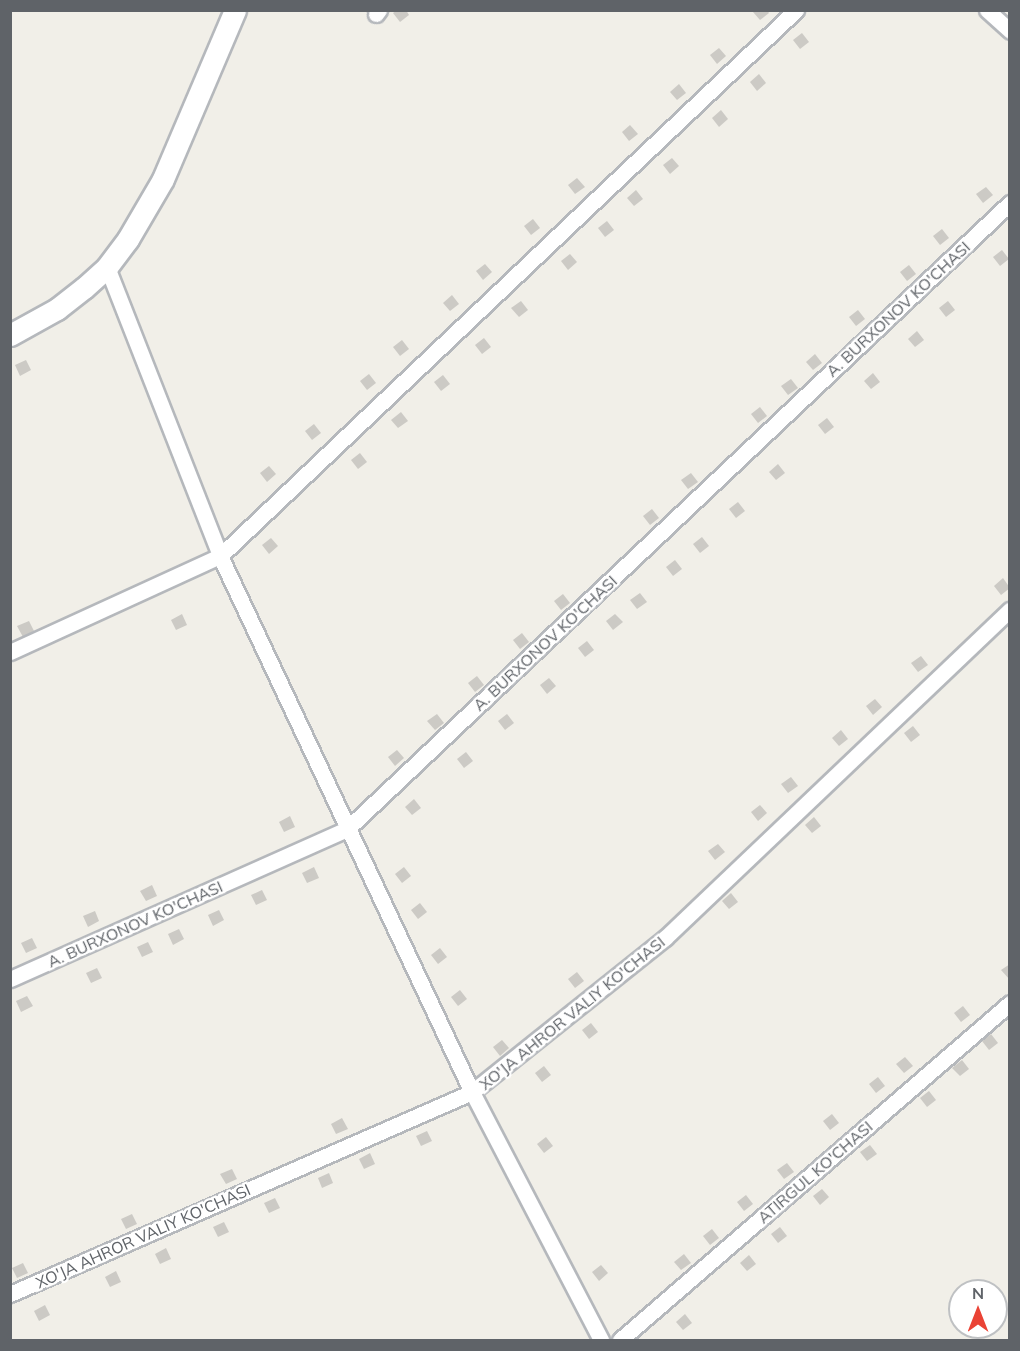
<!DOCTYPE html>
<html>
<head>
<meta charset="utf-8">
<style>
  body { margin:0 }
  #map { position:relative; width:1020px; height:1351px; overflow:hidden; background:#f1efe8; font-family:Mulish,sans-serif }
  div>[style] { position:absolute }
  .building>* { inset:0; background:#cccac5 }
  .roads { filter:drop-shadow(2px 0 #b5b8bc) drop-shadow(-2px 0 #b5b8bc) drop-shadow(0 2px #b5b8bc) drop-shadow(0 -2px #b5b8bc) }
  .street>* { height:15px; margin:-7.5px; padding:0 7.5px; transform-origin:7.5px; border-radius:7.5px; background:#fff }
  .secondary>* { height:21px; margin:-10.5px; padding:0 10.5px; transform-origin:10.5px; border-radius:10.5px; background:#fff }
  span { translate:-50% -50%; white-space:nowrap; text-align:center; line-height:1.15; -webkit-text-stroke:4.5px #fff; paint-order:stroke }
  .street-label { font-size:16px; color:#5f6368 }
  .frame { position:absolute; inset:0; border:12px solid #5f6368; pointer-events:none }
  .north { position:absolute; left:948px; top:1279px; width:60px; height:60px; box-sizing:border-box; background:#fff; border:2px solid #bfc1c3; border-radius:50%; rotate:0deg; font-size:16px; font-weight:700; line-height:24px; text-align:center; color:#5f6368 }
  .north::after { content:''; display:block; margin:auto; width:21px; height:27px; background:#ea4335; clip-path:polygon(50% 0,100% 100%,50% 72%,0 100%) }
</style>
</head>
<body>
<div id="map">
  <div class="building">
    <div style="clip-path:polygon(397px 10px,406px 10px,409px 15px,400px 22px,393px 13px)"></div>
    <div style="clip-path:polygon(767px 10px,769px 13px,760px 20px,753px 12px)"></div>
    <div style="clip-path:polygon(802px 33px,809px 42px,800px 49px,793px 40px)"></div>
    <div style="clip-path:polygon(719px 48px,726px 56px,717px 64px,710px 55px)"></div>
    <div style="clip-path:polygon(759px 74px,766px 83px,757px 91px,750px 82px)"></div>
    <div style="clip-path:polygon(679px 84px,686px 93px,677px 100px,670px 92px)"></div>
    <div style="clip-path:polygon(721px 110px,728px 119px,719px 127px,712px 118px)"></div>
    <div style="clip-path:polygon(630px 125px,638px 134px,629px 141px,622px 132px)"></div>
    <div style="clip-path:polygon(672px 158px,679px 166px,670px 174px,663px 165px)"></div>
    <div style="clip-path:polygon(577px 178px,585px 187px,575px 194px,568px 185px)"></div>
    <div style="clip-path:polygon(986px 187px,993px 195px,983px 203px,976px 194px)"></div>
    <div style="clip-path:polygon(636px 190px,643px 199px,634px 206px,627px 198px)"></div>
    <div style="clip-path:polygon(533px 219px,540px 228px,531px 235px,524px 226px)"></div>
    <div style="clip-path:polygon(607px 221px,614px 230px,605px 237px,598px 228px)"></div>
    <div style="clip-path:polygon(942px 229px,949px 238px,940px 245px,933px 236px)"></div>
    <div style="clip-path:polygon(1002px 250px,1009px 259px,1000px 266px,993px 257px)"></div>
    <div style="clip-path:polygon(570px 254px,577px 262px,568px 270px,561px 261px)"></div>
    <div style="clip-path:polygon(485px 264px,492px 272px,483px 280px,476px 271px)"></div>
    <div style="clip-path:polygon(909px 265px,916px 274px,907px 281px,900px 272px)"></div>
    <div style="clip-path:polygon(452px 295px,459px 304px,450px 311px,443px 303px)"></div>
    <div style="clip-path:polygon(521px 301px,528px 310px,519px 317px,511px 308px)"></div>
    <div style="clip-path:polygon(948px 301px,955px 310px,946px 317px,939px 308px)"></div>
    <div style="clip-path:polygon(858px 310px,865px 319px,856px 326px,849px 317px)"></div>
    <div style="clip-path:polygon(917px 331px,924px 340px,915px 347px,908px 339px)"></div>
    <div style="clip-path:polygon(484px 338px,491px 347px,482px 354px,475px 345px)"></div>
    <div style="clip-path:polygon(402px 340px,409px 349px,400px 356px,393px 347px)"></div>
    <div style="clip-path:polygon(815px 354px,822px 363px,813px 370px,806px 362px)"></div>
    <div style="clip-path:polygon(26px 360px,31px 370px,20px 376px,15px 365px)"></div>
    <div style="clip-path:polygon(873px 373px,880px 382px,871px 389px,864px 381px)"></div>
    <div style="clip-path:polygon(369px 374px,376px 383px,367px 390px,360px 381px)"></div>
    <div style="clip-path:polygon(443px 375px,450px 384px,441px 391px,434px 382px)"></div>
    <div style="clip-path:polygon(791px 379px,798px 388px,788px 395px,781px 386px)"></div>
    <div style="clip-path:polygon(760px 407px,767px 416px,758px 423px,751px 414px)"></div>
    <div style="clip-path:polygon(401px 412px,408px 421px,398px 428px,391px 420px)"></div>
    <div style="clip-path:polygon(827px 418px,834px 427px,825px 434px,818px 425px)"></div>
    <div style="clip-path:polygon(314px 424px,321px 433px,312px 440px,305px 431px)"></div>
    <div style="clip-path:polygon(360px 453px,367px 462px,358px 469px,351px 460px)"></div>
    <div style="clip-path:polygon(778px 464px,785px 473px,776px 480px,769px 472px)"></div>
    <div style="clip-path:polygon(269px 466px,276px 474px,267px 482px,260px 473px)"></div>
    <div style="clip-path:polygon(691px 473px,698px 482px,688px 489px,681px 480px)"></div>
    <div style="clip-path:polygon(738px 502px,745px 511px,736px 518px,729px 509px)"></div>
    <div style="clip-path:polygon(652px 509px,659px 518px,650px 525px,643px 516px)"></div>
    <div style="clip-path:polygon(702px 537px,709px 546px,700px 553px,693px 544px)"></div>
    <div style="clip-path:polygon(271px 538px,278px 546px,269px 554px,262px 545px)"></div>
    <div style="clip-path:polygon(675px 560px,682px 569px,673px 576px,666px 567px)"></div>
    <div style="clip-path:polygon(1003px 578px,1010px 588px,1001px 595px,994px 586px)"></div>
    <div style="clip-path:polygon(640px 593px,647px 602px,637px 609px,630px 600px)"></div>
    <div style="clip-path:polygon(563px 594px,570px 603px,561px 610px,554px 601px)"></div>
    <div style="clip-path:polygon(182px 614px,187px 625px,176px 630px,171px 620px)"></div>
    <div style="clip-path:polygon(615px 614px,623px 622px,613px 630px,606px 621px)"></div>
    <div style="clip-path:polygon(29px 621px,34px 631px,23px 637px,17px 626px)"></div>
    <div style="clip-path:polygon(522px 633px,529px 642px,520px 649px,513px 640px)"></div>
    <div style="clip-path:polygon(587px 641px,594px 650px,585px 657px,578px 648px)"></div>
    <div style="clip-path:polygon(921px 656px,928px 665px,918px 672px,911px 663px)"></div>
    <div style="clip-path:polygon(477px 676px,484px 685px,475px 692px,468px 683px)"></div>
    <div style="clip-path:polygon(549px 678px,556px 686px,547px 694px,540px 685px)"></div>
    <div style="clip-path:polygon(875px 699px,882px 707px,873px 715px,866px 706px)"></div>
    <div style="clip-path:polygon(437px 714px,444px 723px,435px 730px,427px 721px)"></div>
    <div style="clip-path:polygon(507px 714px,514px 723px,505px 730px,498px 721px)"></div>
    <div style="clip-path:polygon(913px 726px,920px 735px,911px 742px,904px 733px)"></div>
    <div style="clip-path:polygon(841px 730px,848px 739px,839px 746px,832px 738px)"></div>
    <div style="clip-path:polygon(397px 750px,404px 758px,395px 766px,388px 757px)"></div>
    <div style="clip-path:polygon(466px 752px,473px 761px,464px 768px,457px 759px)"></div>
    <div style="clip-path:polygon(791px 777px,798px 786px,788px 793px,781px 784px)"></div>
    <div style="clip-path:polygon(414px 799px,421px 808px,412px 815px,405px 807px)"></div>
    <div style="clip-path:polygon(760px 805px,767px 813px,758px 821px,751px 812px)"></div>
    <div style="clip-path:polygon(290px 816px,295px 827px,284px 832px,279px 822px)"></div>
    <div style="clip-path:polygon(814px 817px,821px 826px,812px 833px,805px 825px)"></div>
    <div style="clip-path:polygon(718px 844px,725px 852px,715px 860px,708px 851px)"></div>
    <div style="clip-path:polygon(314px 867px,319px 878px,307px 883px,302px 873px)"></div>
    <div style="clip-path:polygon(404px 867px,411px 876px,402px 883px,395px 874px)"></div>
    <div style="clip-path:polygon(152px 885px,157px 896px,146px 901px,140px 891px)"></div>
    <div style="clip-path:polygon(262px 890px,267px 900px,256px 905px,251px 895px)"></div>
    <div style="clip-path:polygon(731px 893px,738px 902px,729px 909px,722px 901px)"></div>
    <div style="clip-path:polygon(420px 903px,427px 912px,418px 919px,411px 910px)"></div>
    <div style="clip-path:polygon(219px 910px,224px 920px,213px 926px,208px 915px)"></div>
    <div style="clip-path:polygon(95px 911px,99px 921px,88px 927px,83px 916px)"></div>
    <div style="clip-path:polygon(179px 929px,184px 939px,173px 945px,168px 934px)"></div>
    <div style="clip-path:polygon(32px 938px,37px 948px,26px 953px,21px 943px)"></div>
    <div style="clip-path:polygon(148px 942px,153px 952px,142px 957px,137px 947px)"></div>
    <div style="clip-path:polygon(440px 948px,447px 957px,438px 964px,431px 955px)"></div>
    <div style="clip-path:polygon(1010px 964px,1010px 980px,1001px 970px)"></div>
    <div style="clip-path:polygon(97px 968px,102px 978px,91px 983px,86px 973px)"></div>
    <div style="clip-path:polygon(577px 972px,584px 981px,575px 988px,568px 979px)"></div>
    <div style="clip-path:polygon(460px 990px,467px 999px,458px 1006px,451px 997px)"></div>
    <div style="clip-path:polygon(27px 996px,33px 1006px,21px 1012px,16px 1001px)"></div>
    <div style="clip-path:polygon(963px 1006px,970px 1015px,961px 1022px,954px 1013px)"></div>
    <div style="clip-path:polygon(591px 1023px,598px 1032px,589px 1039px,582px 1030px)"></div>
    <div style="clip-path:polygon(991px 1034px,998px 1043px,989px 1050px,982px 1041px)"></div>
    <div style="clip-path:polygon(502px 1040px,509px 1048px,500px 1056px,493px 1047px)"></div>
    <div style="clip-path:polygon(905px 1057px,913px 1066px,904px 1073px,896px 1064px)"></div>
    <div style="clip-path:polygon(962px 1060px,969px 1069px,960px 1076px,952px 1068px)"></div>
    <div style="clip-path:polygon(544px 1066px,551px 1075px,542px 1082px,535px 1073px)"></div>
    <div style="clip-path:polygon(878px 1077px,885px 1086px,876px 1093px,869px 1084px)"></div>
    <div style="clip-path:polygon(929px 1091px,936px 1100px,927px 1107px,920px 1098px)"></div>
    <div style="clip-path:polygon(832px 1114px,839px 1123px,830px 1130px,823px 1121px)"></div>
    <div style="clip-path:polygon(342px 1118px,348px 1129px,336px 1134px,331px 1124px)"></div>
    <div style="clip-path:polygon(427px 1131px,432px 1141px,421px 1146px,416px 1136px)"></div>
    <div style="clip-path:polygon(546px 1137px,553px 1146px,544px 1153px,537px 1144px)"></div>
    <div style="clip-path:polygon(870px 1145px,877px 1154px,867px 1161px,860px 1152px)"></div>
    <div style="clip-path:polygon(370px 1153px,375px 1164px,364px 1169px,359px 1159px)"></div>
    <div style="clip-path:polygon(787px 1163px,794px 1172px,784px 1179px,777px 1170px)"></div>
    <div style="clip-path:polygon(232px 1169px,237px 1179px,226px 1184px,220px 1174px)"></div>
    <div style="clip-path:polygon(329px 1173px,333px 1183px,322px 1188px,318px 1178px)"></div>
    <div style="clip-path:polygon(822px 1189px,829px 1197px,820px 1205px,813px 1196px)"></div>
    <div style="clip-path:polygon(746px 1195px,753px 1204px,744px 1211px,737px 1202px)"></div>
    <div style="clip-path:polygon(275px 1198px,280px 1208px,269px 1213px,264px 1203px)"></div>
    <div style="clip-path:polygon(132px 1214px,137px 1224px,126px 1229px,121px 1219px)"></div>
    <div style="clip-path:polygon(224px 1222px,229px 1232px,218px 1237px,213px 1227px)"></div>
    <div style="clip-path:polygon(780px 1227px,787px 1236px,778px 1243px,771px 1234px)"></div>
    <div style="clip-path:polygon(712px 1229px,719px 1238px,710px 1245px,703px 1236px)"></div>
    <div style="clip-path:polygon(166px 1248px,171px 1259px,160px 1264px,155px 1254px)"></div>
    <div style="clip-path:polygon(684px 1254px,691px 1263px,681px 1270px,674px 1262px)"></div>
    <div style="clip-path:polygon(749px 1255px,756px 1264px,747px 1271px,740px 1263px)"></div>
    <div style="clip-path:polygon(23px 1263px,28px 1273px,17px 1278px,12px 1268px)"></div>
    <div style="clip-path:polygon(601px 1265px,608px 1273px,599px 1281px,592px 1272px)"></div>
    <div style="clip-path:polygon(116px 1271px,121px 1282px,110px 1287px,105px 1277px)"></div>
    <div style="clip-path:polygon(45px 1305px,50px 1315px,39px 1321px,34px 1311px)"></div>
    <div style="clip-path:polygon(685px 1314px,692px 1323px,683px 1330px,676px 1322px)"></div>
  </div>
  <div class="roads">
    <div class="street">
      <div style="left:987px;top:10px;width:31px;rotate:42deg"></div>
      <div style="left:376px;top:14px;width:5px;rotate:-53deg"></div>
      <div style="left:107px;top:267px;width:310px;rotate:68.6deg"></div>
      <div style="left:220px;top:556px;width:592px;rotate:64.82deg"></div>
      <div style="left:472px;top:1092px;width:280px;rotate:62.5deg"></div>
      <div style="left:10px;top:652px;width:231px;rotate:-24.6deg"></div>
      <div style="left:220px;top:556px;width:794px;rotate:-43.47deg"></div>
      <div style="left:10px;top:979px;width:369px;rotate:-24deg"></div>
      <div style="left:347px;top:829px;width:912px;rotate:-43.36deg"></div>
      <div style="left:10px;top:1294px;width:504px;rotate:-23.62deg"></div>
      <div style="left:472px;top:1092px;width:247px;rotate:-38.6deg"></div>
      <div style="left:665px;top:938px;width:476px;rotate:-43.6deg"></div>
      <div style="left:620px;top:1340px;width:515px;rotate:-40.83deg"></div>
    </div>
    <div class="secondary">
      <div style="left:10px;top:335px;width:54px;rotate:-29deg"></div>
      <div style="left:57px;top:309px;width:34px;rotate:-38deg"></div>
      <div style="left:84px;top:288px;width:31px;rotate:-42deg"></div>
      <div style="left:107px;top:267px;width:35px;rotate:-53deg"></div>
      <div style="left:128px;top:239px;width:69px;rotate:-59.7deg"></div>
      <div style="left:163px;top:179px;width:184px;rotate:-66.9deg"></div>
    </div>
  </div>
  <div class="street-label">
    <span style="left:898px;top:309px;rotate:-43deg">A. BURXONOV KO'CHASI</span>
    <span style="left:545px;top:643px;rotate:-43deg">A. BURXONOV KO'CHASI</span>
    <span style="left:135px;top:924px;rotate:-24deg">A. BURXONOV KO'CHASI</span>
    <span style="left:572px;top:1013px;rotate:-39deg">XO'JA AHROR VALIY KO'CHASI</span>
    <span style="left:815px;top:1172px;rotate:-41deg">ATIRGUL KO'CHASI</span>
    <span style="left:143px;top:1236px;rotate:-24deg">XO'JA AHROR VALIY KO'CHASI</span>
  </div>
  <div class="frame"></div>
  <div class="north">N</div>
</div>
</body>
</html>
